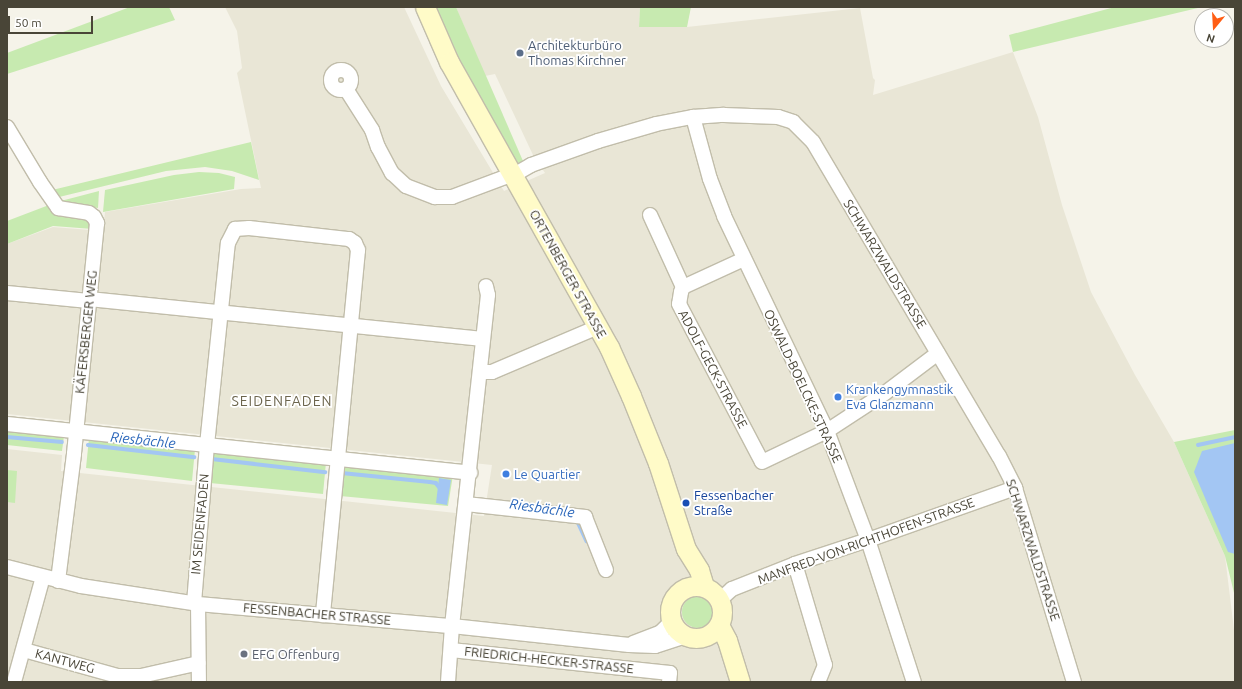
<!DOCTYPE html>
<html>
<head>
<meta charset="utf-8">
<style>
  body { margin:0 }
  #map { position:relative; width:1242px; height:689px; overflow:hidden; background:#f5f3e9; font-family:Ubuntu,sans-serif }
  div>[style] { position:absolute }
  .residential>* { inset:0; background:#e9e6d6 }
  .green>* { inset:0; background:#c7eab0 }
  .round { border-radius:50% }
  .water>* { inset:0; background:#a3c6f3 }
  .stream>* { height:3.5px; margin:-1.75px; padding:0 1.75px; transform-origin:1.75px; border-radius:1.75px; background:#a3c6f3 }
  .roads { filter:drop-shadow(1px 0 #c1bdaa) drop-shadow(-1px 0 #c1bdaa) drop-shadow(0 1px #c1bdaa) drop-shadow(0 -1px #c1bdaa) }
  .street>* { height:14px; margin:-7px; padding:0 7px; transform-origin:7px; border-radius:7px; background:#fff }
  .street>.ring { margin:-7px; padding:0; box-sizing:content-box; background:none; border:14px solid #fff; border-radius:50% }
  .secondary>* { height:19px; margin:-9.5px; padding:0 9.5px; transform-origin:9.5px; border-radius:9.5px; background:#fffbc8 }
  .secondary>.ring { margin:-9.5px; padding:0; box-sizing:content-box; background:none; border:19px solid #fffbc8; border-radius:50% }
  .dots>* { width:11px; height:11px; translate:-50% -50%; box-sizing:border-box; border:2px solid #fff; border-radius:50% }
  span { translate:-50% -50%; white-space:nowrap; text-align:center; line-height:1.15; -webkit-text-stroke:3.5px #fff; paint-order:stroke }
  .service-label { font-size:13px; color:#4e5e75 }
  .left { translate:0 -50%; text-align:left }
  .street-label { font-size:13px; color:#494537 }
  .shop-label { font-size:13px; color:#366cbe }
  .transit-label { font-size:13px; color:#164399 }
  .worship-label { font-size:13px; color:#5b616d }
  .neighbourhood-label { font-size:14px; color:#6c654d; letter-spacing:1px }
  .water-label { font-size:14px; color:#2a66ba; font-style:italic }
  .frame { position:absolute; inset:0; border:8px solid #494537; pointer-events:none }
  .north { position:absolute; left:1194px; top:8px; width:40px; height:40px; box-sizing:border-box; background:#fff; border:1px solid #b6b5af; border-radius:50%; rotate:198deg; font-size:11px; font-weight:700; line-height:16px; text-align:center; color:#494537 }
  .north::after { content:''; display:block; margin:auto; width:14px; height:18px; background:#ff5e15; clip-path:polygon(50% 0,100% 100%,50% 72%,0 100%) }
  .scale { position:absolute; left:8px; top:16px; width:85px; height:18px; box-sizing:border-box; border:2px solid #494537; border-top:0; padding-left:5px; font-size:12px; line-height:14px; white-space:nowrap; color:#494537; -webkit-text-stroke:3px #fff; paint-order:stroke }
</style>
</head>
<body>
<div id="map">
  <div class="residential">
    <div style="clip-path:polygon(225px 7px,404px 7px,441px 86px,504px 191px,545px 173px,533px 155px,495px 74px,485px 76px,456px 7px,640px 7px,639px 27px,687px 27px,860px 8px,873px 78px,875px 80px,873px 95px,1013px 52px,1038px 117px,1062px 205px,1091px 292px,1135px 375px,1174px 442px,1225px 556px,1235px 638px,1235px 682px,7px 682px,7px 449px,62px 455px,61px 471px,484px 516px,492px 465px,7px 414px,7px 244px,53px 227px,103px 231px,105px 212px,241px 189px,261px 188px,237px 73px,242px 68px,237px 31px)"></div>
  </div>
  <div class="green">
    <div style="clip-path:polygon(130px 7px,169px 7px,175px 20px,7px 74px,7px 53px)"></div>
    <div style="clip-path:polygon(436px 7px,456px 7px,523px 161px,518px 164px,488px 117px,464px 69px)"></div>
    <div style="clip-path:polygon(640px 7px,691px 7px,687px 27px,639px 27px)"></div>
    <div style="clip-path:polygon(1115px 7px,1202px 7px,1013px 52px,1009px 35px)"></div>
    <div style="clip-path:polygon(251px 142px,259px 180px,232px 171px,205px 167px,166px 171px,55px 198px,48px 191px)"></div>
    <div style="clip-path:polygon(199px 172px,219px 173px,235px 177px,234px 189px,103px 212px,105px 190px,174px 175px)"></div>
    <div style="clip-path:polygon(99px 191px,98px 208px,57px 202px)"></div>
    <div style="clip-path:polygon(49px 205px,57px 216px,87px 219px,93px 229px,53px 226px,7px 244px,7px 221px)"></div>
    <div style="clip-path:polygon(7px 429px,64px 436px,62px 451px,7px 445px)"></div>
    <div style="clip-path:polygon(1235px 430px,1235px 597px,1225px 556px,1174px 442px)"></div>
    <div style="clip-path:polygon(89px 438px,195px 449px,192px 481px,86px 468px)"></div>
    <div style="clip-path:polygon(213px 451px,326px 462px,323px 494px,210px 483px)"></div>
    <div style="clip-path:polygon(344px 464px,453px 475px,448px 506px,340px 496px)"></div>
    <div style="clip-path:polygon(7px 470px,17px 471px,15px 503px,7px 502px)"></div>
    <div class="round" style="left:682px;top:596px;width:32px;height:32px"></div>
  </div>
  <div class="water">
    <div style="clip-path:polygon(1235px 443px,1235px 554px,1228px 552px,1194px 472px,1202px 451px)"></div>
    <div style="clip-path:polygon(439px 478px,451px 480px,447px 505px,436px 503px)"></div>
  </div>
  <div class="stream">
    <div style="left:7px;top:437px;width:55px;rotate:5.2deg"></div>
    <div style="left:88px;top:445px;width:107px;rotate:6.5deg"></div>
    <div style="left:1198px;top:445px;width:38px;rotate:-12deg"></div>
    <div style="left:212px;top:459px;width:114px;rotate:6.6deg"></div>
    <div style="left:342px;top:473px;width:88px;rotate:5.8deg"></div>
    <div style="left:430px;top:482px;width:6px;rotate:9deg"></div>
    <div style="left:436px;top:483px;width:6px;rotate:51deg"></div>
    <div style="left:575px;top:522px;width:3px"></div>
    <div style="left:578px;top:522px;width:21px;rotate:65deg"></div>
  </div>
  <div class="roads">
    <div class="street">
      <div class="ring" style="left:331px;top:70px;width:6px;height:6px"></div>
      <div style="left:346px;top:89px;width:49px;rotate:57.6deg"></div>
      <div style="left:372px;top:130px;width:18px;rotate:71deg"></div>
      <div style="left:378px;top:147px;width:30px;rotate:62deg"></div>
      <div style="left:392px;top:173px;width:19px;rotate:43deg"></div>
      <div style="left:406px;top:186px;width:31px;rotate:21deg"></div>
      <div style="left:435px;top:197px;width:17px"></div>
      <div style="left:452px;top:197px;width:72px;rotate:-20.5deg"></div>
      <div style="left:519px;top:172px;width:14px;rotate:-30deg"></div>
      <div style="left:531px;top:165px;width:71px;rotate:-19.7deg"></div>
      <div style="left:598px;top:141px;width:60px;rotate:-16.3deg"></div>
      <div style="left:656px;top:124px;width:38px;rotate:-11deg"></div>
      <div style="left:693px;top:117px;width:31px;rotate:-4deg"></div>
      <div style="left:724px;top:115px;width:54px;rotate:2.1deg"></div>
      <div style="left:778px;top:117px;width:16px;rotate:18deg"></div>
      <div style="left:793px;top:122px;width:28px;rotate:45deg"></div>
      <div style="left:813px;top:142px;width:365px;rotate:59.4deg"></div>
      <div style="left:999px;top:456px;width:36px;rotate:63deg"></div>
      <div style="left:1015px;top:488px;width:203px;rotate:73.1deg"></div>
      <div style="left:693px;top:117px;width:64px;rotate:74.7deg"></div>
      <div style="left:710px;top:179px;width:40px;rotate:69deg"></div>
      <div style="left:724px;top:216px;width:238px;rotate:64.4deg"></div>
      <div style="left:827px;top:431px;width:116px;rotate:69.4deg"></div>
      <div style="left:868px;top:540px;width:149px;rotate:72.1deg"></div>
      <div style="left:7px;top:127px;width:64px;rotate:59deg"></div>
      <div style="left:40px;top:182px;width:32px;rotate:55deg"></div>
      <div style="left:58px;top:208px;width:31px;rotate:9deg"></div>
      <div style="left:89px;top:213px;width:6px;rotate:39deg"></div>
      <div style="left:94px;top:217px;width:7px;rotate:63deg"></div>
      <div style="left:97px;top:223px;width:232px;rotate:95.7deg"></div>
      <div style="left:74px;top:454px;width:128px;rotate:97.2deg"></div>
      <div style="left:650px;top:215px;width:79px;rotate:65.4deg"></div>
      <div style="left:744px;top:259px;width:67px;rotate:155.3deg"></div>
      <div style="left:683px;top:287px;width:5px;rotate:112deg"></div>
      <div style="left:681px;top:292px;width:12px;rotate:99deg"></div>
      <div style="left:679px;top:304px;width:178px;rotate:62.3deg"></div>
      <div style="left:762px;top:462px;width:72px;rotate:-25.5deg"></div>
      <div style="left:827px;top:431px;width:69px;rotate:-33.2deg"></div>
      <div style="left:885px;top:393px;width:66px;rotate:-37deg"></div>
      <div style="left:7px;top:293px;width:82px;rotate:5.6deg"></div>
      <div style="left:89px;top:299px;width:396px;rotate:5.8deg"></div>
      <div style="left:480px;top:372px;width:12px"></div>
      <div style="left:492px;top:372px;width:115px;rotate:-23deg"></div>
      <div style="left:7px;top:424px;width:466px;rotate:6deg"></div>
      <div style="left:466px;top:504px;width:120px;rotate:6.2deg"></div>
      <div style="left:585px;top:517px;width:57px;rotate:68.4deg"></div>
      <div style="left:795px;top:564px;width:105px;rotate:73.5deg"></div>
      <div style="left:825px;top:665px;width:18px;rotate:112deg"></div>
      <div style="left:7px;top:567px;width:76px;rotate:14.4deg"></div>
      <div style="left:81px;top:586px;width:118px;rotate:8.7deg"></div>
      <div style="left:198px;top:604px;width:255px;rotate:5deg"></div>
      <div style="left:452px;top:626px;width:178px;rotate:6.1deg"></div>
      <div style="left:629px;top:645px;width:26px;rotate:2deg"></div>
      <div style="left:655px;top:646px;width:33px;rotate:-18deg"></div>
      <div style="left:720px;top:600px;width:16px;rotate:-43deg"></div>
      <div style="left:732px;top:589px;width:68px;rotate:-21.6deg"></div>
      <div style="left:795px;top:564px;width:77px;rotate:-18.2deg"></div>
      <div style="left:868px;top:540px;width:156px;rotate:-19.5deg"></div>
      <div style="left:194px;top:603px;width:159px;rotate:-85.3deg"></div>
      <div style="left:207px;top:445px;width:203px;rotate:-84.1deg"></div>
      <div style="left:228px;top:243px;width:16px;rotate:-63deg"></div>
      <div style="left:235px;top:229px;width:14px;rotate:-4deg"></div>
      <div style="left:249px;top:228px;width:101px;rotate:6.3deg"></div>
      <div style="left:349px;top:239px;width:7px;rotate:34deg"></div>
      <div style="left:355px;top:243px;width:8px;rotate:67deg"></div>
      <div style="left:358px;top:250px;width:367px;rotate:95.5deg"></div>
      <div style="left:198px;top:604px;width:78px;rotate:89.3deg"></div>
      <div style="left:633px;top:643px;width:30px;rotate:-21deg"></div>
      <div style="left:661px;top:632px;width:16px;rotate:-45deg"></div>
      <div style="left:24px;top:650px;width:98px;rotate:15.5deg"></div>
      <div style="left:118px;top:676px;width:23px"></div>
      <div style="left:141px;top:676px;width:59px;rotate:-12.6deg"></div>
      <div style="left:451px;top:650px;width:220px;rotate:6deg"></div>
      <div style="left:670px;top:673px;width:9px;rotate:96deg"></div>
      <div style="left:14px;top:682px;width:109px;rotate:-74.6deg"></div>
      <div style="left:448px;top:682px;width:56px;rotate:-85.9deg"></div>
      <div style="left:452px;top:626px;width:333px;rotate:-83.8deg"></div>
      <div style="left:488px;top:295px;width:9px;rotate:-103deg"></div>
    </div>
    <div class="secondary">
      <div style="left:425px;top:7px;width:60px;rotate:66.4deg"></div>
      <div style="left:449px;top:62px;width:327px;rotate:60.7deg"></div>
      <div style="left:609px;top:347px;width:54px;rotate:65.8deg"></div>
      <div style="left:631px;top:396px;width:72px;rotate:68.1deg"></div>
      <div style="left:658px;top:463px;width:90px;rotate:72deg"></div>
      <div style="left:686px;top:549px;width:25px;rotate:58deg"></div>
      <div style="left:699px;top:570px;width:17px;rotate:73deg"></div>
      <div class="ring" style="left:670px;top:586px;width:33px;height:33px"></div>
      <div style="left:719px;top:625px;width:17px;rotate:62deg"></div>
      <div style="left:727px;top:640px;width:44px;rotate:72.8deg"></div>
    </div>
  </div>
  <div class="dots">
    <div style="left:520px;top:53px;background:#5c6f8a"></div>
    <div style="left:838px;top:397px;background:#3f7fe0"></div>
    <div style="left:506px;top:474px;background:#3f7fe0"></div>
    <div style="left:686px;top:503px;background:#1a4fb4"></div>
    <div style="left:244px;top:654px;background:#6b7280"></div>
  </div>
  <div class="service-label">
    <span class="left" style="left:528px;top:53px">Architekturbüro<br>Thomas Kirchner</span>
  </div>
  <div class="street-label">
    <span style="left:885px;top:264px;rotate:59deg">SCHWARZWALDSTRASSE</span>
    <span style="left:568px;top:274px;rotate:61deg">ORTENBERGER STRASSE</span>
    <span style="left:86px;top:332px;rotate:-84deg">KÄFERSBERGER WEG</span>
    <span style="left:713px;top:369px;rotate:62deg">ADOLF-GECK-STRASSE</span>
    <span style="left:803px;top:386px;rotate:65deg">OSWALD-BOELCKE-STRASSE</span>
    <span style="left:200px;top:524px;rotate:-85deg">IM SEIDENFADEN</span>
    <span style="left:866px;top:541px;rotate:-20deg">MANFRED-VON-RICHTHOFEN-STRASSE</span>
    <span style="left:1033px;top:550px;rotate:72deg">SCHWARZWALDSTRASSE</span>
    <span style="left:317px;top:614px;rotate:5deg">FESSENBACHER STRASSE</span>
    <span style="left:549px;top:660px;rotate:6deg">FRIEDRICH-HECKER-STRASSE</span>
    <span style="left:65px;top:661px;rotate:15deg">KANTWEG</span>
  </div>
  <div class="shop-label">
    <span class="left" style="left:846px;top:397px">Krankengymnastik<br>Eva Glanzmann</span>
    <span class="left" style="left:514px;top:474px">Le Quartier</span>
  </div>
  <div class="transit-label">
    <span class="left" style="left:694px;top:503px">Fessenbacher<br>Straße</span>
  </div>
  <div class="worship-label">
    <span class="left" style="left:252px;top:654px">EFG Offenburg</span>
  </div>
  <div class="neighbourhood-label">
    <span style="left:282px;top:401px">SEIDENFADEN</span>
  </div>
  <div class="water-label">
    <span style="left:143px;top:440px;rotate:6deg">Riesbächle</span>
    <span style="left:542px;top:508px;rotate:8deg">Riesbächle</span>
  </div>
  <div class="frame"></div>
  <div class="north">N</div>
  <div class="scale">50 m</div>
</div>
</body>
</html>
